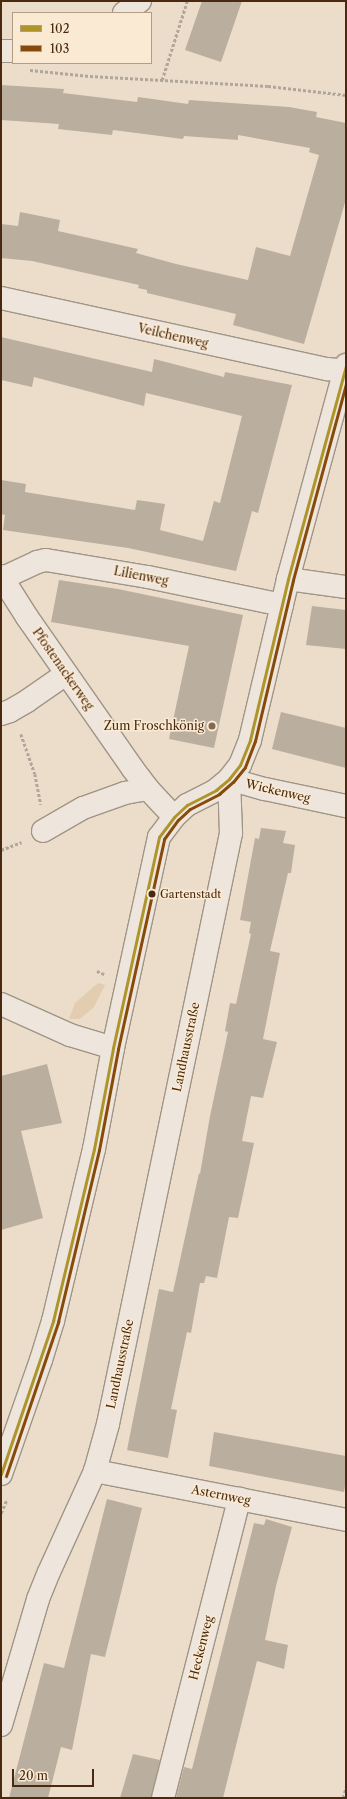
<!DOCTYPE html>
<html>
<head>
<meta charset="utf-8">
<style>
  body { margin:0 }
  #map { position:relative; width:347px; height:1799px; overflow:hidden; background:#ebddc9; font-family:"Libre Caslon Text",serif }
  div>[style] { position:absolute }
  .green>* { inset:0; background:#e2cdb1 }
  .building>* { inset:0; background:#baae9f }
  .path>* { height:2.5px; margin-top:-1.25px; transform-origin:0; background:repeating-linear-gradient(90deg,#b0a79c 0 3px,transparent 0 5px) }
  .roads { filter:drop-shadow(1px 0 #a09485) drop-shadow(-1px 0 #a09485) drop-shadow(0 1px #a09485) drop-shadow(0 -1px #a09485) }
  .minor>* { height:22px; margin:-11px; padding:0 11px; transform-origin:11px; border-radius:11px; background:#eee6dd }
  .bus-1>* { height:3px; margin:-1.5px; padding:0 1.5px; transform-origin:1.5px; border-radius:1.5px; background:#ad952c }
  .bus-2>* { height:3px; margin:-1.5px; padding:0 1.5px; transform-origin:1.5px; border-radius:1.5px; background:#874a0a }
  .dots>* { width:11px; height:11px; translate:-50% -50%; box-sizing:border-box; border:2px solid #fbead3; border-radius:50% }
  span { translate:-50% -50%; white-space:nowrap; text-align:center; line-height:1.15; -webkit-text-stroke:3px #fbead3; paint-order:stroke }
  .bus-label { font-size:11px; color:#492a10 }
  .left { translate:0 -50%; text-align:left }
  .street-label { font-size:12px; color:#492a10 }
  .poi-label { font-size:12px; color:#492a10 }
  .right { translate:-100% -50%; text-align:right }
  .frame { position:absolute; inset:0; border:2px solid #492a10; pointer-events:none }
  .legend { position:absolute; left:12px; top:12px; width:140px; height:52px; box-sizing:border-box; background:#fbead3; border:1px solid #b49d85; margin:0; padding:5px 7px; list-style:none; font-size:12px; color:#492a10 }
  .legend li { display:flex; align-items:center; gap:8px; height:20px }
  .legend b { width:20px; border:1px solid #b49d85 }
  .scale { position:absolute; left:12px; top:1769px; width:82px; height:18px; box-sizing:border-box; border:2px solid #492a10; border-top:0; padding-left:5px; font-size:12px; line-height:14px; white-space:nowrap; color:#492a10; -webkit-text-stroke:3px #fbead3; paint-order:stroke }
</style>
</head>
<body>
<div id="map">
  <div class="green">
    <div style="clip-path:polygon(98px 983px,105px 985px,94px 1007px,80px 1019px,69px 1019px,75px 1003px)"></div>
  </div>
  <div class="building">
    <div style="clip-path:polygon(202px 1px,242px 1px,221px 62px,185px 50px)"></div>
    <div style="clip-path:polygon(1px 85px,64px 89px,63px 93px,137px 102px,138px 97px,188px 104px,189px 100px,289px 107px,317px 112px,316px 117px,346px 123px,346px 199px,304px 344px,233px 325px,236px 314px,147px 293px,147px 290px,138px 288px,139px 285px,32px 261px,1px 258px,1px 224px,18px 226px,20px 212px,60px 220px,58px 231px,138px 249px,136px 253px,176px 264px,248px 280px,256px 247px,290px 256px,319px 155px,309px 152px,310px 148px,238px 135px,238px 140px,184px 136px,183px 139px,113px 130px,112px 135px,58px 129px,59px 124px,1px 120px)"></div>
    <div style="clip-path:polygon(1px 337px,152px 372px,154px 359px,224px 377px,225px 372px,292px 385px,258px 513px,252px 511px,236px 571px,128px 548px,3px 530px,5px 515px,1px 514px,1px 480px,26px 484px,25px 492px,135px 510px,137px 500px,165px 504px,160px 530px,203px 541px,214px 501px,220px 503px,242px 416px,146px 393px,144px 406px,34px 377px,32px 387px,1px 380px)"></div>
    <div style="clip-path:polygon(59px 580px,118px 589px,243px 615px,214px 748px,169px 739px,189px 646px,51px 622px)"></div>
    <div style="clip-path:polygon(312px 606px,346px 610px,346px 649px,306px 645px)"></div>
    <div style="clip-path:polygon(281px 712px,346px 728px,346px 768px,272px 749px)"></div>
    <div style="clip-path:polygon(261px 828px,286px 831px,283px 843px,295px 845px,291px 873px,288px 873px,270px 951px,280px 953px,263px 1039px,277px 1042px,263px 1098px,251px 1096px,242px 1141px,254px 1143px,238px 1218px,229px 1217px,217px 1278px,206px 1276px,204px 1283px,200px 1283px,191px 1333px,187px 1332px,171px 1409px,177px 1410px,168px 1458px,127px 1450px,159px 1289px,173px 1292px,199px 1173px,200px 1174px,210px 1116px,228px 1032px,225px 1031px,230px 1003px,236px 1004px,251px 934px,249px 933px,251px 922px,240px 920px,255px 838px,259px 839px)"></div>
    <div style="clip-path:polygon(47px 1064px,62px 1123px,21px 1131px,43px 1218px,1px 1230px,1px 1076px)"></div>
    <div style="clip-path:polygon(214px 1432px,346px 1456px,346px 1480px,344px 1492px,209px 1466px)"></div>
    <div style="clip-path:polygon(107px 1499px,142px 1508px,105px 1657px,91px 1654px,72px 1750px,61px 1747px,48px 1798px,9px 1798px,44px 1663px,64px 1668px)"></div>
    <div style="clip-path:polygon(266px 1519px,292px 1527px,276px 1586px,265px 1640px,288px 1645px,284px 1669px,257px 1661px,223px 1798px,176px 1798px,184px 1767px,192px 1769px,254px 1523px,264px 1525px)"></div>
    <div style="clip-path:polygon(133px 1754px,160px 1760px,151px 1798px,120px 1798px)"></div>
  </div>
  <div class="path">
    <div style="left:30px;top:70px;width:60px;rotate:5.7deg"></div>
    <div style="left:90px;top:76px;width:178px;rotate:3.2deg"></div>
    <div style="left:268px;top:86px;width:79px;rotate:6.6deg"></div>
    <div style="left:162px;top:80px;width:83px;rotate:-72.4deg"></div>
    <div style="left:21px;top:734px;width:42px;rotate:70.7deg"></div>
    <div style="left:35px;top:774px;width:31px;rotate:79deg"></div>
    <div style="left:1px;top:850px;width:22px;rotate:-21deg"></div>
    <div style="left:97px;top:971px;width:8px;rotate:23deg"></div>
    <div style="left:1px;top:1513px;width:15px;rotate:-67deg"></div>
    <div style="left:343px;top:1798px;width:11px;rotate:-75deg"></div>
  </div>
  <div class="roads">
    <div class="minor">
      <div style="left:124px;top:13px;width:20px;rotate:-37deg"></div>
      <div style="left:1px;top:51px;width:12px"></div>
      <div style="left:1px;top:298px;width:334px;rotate:12.3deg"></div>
      <div style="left:327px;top:369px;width:19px;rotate:6deg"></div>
      <div style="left:1px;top:576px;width:49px;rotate:57.6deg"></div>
      <div style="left:27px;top:617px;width:185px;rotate:55.1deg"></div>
      <div style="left:133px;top:769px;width:25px;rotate:53deg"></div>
      <div style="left:148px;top:789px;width:38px;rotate:47deg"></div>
      <div style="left:3px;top:578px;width:38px;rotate:-25deg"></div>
      <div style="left:37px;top:562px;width:9px;rotate:-13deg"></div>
      <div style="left:46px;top:560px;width:103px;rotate:9.5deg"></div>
      <div style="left:148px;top:577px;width:137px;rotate:11.8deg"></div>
      <div style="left:288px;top:579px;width:59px;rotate:7.9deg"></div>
      <div style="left:1px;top:714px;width:9px;rotate:-18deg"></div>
      <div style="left:10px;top:711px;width:20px;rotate:-30deg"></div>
      <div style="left:27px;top:701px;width:47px;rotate:-34.7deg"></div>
      <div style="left:229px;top:779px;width:37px;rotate:16deg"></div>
      <div style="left:265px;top:789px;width:83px;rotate:11.9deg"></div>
      <div style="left:43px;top:831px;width:46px;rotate:-29.9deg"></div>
      <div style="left:83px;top:808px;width:45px;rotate:-19.7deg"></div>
      <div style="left:125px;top:793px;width:23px;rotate:-10deg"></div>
      <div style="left:1px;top:1004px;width:76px;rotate:24.2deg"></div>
      <div style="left:70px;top:1035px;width:45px;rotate:16.8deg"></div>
      <div style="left:95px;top:1471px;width:256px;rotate:11deg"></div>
      <div style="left:1px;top:1474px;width:121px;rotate:-70.7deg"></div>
      <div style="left:41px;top:1360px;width:41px;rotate:-72.9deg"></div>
      <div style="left:53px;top:1321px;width:177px;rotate:-76.6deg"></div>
      <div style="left:94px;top:1149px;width:103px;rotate:-79.3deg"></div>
      <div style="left:113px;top:1048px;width:216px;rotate:-77.7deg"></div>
      <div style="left:159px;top:837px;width:25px;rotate:-53deg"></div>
      <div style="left:174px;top:817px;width:18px;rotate:-43deg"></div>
      <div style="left:187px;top:805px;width:33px;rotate:-27deg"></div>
      <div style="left:216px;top:790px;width:17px;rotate:-40deg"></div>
      <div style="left:229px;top:779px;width:18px;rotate:-52deg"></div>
      <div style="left:240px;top:765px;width:27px;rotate:-68deg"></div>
      <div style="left:250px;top:740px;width:165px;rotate:-76.7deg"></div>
      <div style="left:288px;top:579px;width:222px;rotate:-74.8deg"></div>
      <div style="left:1px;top:1725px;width:131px;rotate:-73.6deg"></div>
      <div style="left:38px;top:1599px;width:29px;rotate:-68deg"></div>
      <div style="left:49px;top:1572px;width:111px;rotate:-65.5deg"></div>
      <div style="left:95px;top:1471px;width:49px;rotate:-74.5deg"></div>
      <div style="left:108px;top:1424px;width:604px;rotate:-78.24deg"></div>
      <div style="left:231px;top:833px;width:54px;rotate:-92.1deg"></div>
      <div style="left:163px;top:1798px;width:309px;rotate:-75.7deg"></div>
    </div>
  </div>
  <div class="bus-1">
    <div style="left:1px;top:1474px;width:162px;rotate:-71.2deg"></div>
    <div style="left:53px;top:1321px;width:177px;rotate:-76.6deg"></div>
    <div style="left:94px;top:1149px;width:103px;rotate:-79.3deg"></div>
    <div style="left:113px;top:1048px;width:216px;rotate:-77.7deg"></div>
    <div style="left:159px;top:837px;width:25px;rotate:-53deg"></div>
    <div style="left:174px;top:817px;width:18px;rotate:-43deg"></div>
    <div style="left:187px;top:805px;width:33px;rotate:-27deg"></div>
    <div style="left:216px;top:790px;width:17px;rotate:-40deg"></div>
    <div style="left:229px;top:779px;width:18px;rotate:-52deg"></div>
    <div style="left:240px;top:765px;width:27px;rotate:-68deg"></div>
    <div style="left:250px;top:740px;width:165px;rotate:-76.7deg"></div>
    <div style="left:288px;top:579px;width:222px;rotate:-74.8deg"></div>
  </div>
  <div class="bus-2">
    <div style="left:6px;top:1476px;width:163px;rotate:-71.3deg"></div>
    <div style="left:58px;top:1322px;width:177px;rotate:-76.6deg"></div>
    <div style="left:99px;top:1150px;width:103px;rotate:-79.3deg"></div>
    <div style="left:118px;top:1049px;width:215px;rotate:-77.6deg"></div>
    <div style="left:164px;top:839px;width:24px;rotate:-54deg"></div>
    <div style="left:178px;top:820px;width:16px;rotate:-43deg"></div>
    <div style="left:190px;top:809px;width:33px;rotate:-27deg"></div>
    <div style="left:219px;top:794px;width:18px;rotate:-41deg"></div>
    <div style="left:233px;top:782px;width:19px;rotate:-51deg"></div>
    <div style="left:245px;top:767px;width:28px;rotate:-69deg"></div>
    <div style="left:255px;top:741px;width:165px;rotate:-76.7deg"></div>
    <div style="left:293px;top:580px;width:203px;rotate:-74.9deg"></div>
  </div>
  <div class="dots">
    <div style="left:212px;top:726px;background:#826951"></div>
    <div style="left:152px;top:894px;background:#492a10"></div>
  </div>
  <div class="bus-label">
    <span class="left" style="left:160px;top:894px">Gartenstadt</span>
  </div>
  <div class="street-label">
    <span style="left:173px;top:336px;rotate:13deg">Veilchenweg</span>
    <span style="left:141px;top:576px;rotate:11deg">Lilienweg</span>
    <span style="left:63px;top:669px;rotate:55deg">Pfostenackerweg</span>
    <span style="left:278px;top:791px;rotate:13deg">Wickenweg</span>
    <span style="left:186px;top:1047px;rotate:-78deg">Landhausstraße</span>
    <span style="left:120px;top:1364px;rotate:-78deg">Landhausstraße</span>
    <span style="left:221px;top:1495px;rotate:11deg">Asternweg</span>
    <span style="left:201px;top:1648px;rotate:-76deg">Heckenweg</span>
  </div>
  <div class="poi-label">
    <span class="right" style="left:204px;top:726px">Zum Froschkönig</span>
  </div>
  <div class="frame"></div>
  <ul class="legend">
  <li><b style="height:5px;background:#ad952c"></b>102</li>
  <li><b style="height:5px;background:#874a0a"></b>103</li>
  </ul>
  <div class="scale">20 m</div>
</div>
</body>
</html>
